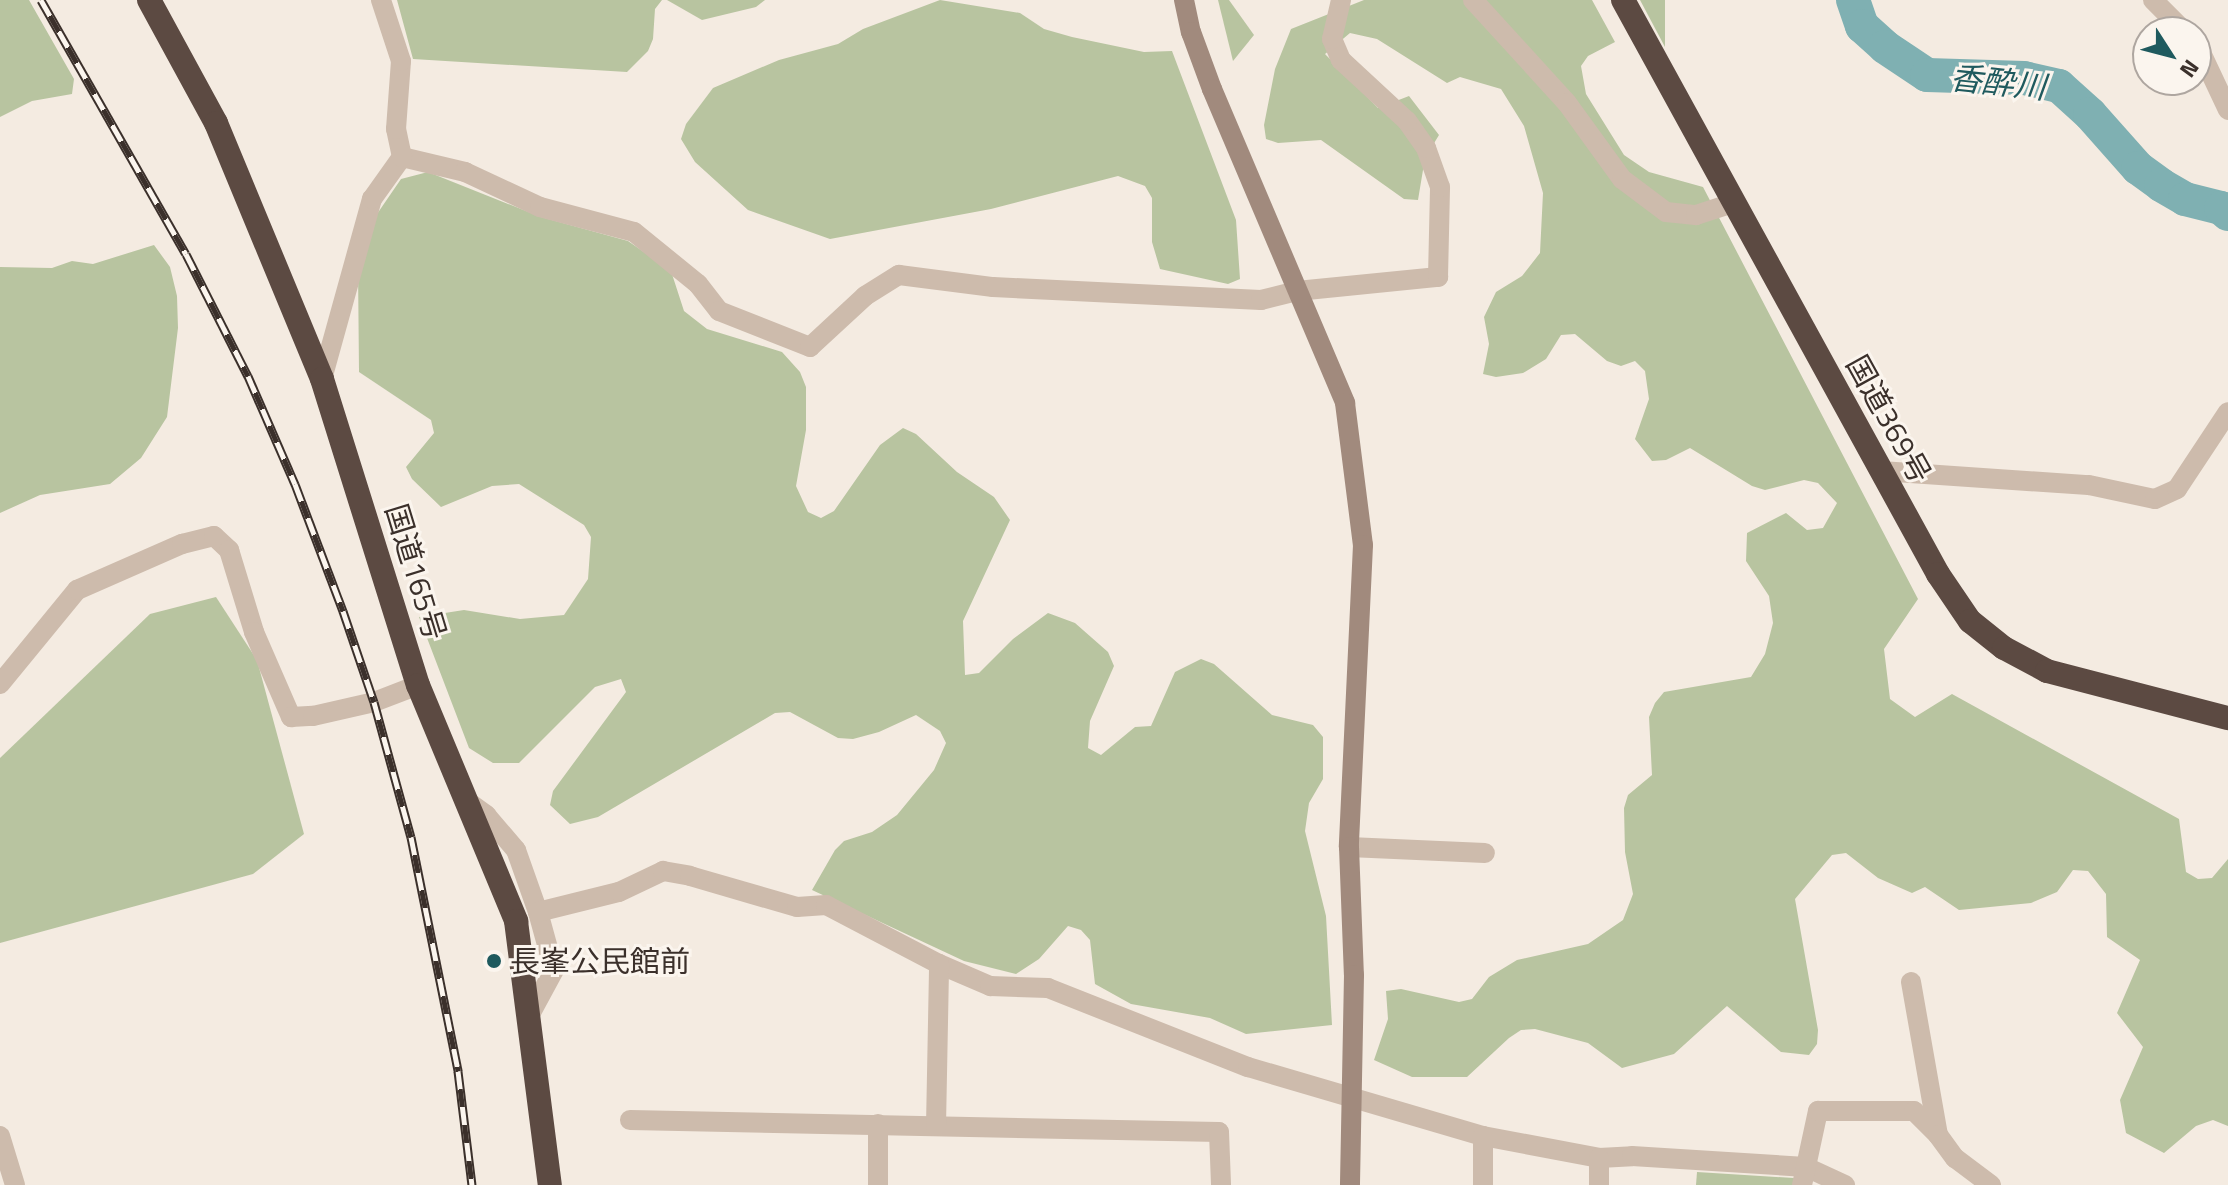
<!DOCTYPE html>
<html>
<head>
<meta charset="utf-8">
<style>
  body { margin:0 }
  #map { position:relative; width:2228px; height:1185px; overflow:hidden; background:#f4ebe1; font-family:"Titillium Web","Noto Sans JP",sans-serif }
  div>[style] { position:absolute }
  .green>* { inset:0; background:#b8c4a0 }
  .river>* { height:34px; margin:-17px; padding:0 17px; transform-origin:17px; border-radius:17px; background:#7fb0b2 }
  .street>* { height:20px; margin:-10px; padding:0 10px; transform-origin:10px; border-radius:10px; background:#cdbbac }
  .secondary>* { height:20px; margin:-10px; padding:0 10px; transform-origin:10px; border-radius:10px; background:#a18a7d }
  .highway>* { height:24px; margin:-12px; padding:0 12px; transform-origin:12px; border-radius:12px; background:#5c4a42 }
  .rail>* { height:9px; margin-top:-4.5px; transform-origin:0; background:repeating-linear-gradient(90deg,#fbf5ee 0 18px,#3b302b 0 36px); box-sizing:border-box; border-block:2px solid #3b302b }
  .dots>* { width:22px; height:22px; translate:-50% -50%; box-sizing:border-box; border:4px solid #fbf5ee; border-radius:50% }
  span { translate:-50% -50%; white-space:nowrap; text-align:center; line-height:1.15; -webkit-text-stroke:6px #fbf5ee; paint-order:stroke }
  .street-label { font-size:30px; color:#3b302b }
  .poi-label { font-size:30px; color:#3b302b }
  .left { translate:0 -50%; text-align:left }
  .water-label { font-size:32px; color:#1f5a5e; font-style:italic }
  .north { position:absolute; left:2132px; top:16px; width:80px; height:80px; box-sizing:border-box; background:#fbf5ee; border:2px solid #aea6a0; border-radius:50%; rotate:126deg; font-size:22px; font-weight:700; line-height:32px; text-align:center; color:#3b302b }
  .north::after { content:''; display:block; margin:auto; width:28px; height:36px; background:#1f5a5e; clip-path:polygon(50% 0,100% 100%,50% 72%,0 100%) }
</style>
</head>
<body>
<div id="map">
  <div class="green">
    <div style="clip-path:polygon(0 0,29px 0,74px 79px,72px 94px,32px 101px,0 117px)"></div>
    <div style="clip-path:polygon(397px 0,662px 0,655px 9px,653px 39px,648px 51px,627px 72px,413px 59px)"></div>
    <div style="clip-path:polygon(667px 0,765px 0,756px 7px,702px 20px)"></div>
    <div style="clip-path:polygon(940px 0,1020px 13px,1044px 29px,1072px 37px,1144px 52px,1172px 51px,1236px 220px,1240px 279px,1228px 284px,1160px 269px,1152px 242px,1152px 198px,1145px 186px,1118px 176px,991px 209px,830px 239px,748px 210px,695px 162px,681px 139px,686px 124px,713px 88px,779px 60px,838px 44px,863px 29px)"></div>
    <div style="clip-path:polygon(1218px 0,1229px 0,1254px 35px,1233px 61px)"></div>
    <div style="clip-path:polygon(1364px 0,1592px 0,1615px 42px,1588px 56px,1581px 66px,1586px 94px,1624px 155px,1649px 172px,1703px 187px,1918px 599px,1884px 649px,1890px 699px,1915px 717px,1952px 694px,2179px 819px,2186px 872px,2198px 879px,2212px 878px,2228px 859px,2228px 1126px,2213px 1120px,2196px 1126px,2164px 1153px,2126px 1133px,2120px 1100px,2143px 1047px,2117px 1013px,2140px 960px,2107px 937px,2106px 894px,2088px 871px,2073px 870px,2057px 892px,2031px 903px,1959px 910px,1925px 887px,1912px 893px,1878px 878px,1846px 853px,1832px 855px,1795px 899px,1818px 1030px,1817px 1044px,1809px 1055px,1781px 1052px,1727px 1006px,1674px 1054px,1622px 1068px,1588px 1043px,1535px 1029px,1521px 1030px,1509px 1038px,1467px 1077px,1412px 1077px,1374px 1060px,1388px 1019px,1386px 991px,1401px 989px,1459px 1002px,1472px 999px,1489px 977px,1517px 960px,1588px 944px,1623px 920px,1633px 894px,1625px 852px,1624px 808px,1628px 795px,1652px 775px,1649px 717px,1655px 703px,1664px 692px,1751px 677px,1765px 654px,1773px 623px,1769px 596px,1746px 561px,1747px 533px,1786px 513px,1807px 530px,1823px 528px,1837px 503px,1818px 483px,1804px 480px,1765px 490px,1752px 486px,1690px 448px,1666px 460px,1652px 461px,1635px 439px,1649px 399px,1645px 371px,1635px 361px,1621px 366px,1607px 361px,1575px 334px,1561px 335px,1546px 359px,1523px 373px,1496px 377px,1483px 374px,1489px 344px,1484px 317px,1496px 292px,1522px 276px,1540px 253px,1543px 193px,1524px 126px,1501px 89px,1460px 77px,1447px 83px,1377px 39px,1350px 33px,1325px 54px,1378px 108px,1409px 96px,1439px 135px,1425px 158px,1418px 200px,1404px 199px,1321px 140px,1278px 143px,1266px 139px,1264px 125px,1275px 69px,1291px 29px)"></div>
    <div style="clip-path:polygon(1640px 0,1665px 0,1665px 47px)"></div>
    <div style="clip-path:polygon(428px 172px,541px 217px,628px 241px,671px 271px,684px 311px,707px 329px,782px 352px,800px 372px,806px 387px,806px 430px,796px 486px,808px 512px,821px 518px,834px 511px,880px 445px,903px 428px,916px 434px,957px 472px,994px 497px,1010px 520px,963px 621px,965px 675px,979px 673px,1013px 639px,1048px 613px,1075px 623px,1108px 652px,1114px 666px,1090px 721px,1088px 748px,1101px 755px,1135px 727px,1151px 726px,1175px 672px,1201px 659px,1214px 664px,1272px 715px,1313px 725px,1323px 737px,1323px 779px,1309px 803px,1305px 831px,1326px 916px,1332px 1025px,1246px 1034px,1210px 1018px,1131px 1004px,1095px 984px,1090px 940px,1081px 930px,1068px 926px,1039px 959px,1016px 974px,964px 961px,812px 890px,835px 850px,844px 841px,872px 832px,897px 815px,934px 770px,946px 743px,940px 731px,916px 715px,879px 732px,853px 739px,838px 738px,790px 712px,775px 713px,598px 817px,570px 824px,550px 805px,553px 791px,626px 692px,621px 679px,595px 687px,519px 763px,493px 763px,469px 748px,419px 617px,464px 610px,520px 619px,564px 615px,588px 579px,591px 537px,584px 525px,519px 484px,492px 486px,441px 507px,412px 479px,406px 467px,434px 433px,431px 420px,359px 372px,358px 268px,377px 214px,401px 179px)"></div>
    <div style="clip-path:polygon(154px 245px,170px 267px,177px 296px,178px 328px,167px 417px,141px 458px,110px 484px,40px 495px,0 513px,0 267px,52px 268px,72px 261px,93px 264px)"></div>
    <div style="clip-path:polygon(216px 597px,257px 660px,304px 834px,253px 874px,0 943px,0 758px,150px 614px)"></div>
    <div style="clip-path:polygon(1697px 1172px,1794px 1178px,1793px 1185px,1696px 1185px)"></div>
  </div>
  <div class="river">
    <div style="left:1853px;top:0;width:28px;rotate:71deg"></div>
    <div style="left:1862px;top:26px;width:31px;rotate:42deg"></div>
    <div style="left:1885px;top:47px;width:50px;rotate:33.7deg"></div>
    <div style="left:1927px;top:75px;width:97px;rotate:1.8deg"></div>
    <div style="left:2024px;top:78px;width:36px;rotate:13deg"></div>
    <div style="left:2059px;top:86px;width:42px;rotate:42.1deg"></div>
    <div style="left:2090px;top:114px;width:72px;rotate:48.4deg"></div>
    <div style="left:2138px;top:168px;width:29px;rotate:36deg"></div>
    <div style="left:2161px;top:185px;width:28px;rotate:30deg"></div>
    <div style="left:2185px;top:199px;width:37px;rotate:14deg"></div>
    <div style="left:2221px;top:208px;width:9px;rotate:41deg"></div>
  </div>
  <div class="street">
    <div style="left:1473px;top:0;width:139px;rotate:47.6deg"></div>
    <div style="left:1567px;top:103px;width:94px;rotate:54.1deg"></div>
    <div style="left:1622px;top:179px;width:55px;rotate:36.9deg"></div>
    <div style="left:1666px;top:212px;width:30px;rotate:6deg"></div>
    <div style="left:1696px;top:215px;width:38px;rotate:-18deg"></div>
    <div style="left:2153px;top:0;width:45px;rotate:45deg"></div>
    <div style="left:2196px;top:42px;width:75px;rotate:64.8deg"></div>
    <div style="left:402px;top:157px;width:65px;rotate:13.4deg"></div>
    <div style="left:465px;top:172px;width:83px;rotate:25deg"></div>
    <div style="left:540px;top:207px;width:97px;rotate:14.9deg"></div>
    <div style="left:634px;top:232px;width:82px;rotate:39.1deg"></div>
    <div style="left:698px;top:284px;width:34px;rotate:52deg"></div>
    <div style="left:719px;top:311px;width:98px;rotate:21.6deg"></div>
    <div style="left:810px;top:347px;width:75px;rotate:-42.8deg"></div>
    <div style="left:865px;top:296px;width:40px;rotate:-32deg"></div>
    <div style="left:899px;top:275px;width:95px;rotate:7.3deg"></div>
    <div style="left:993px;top:287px;width:268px;rotate:2.8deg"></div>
    <div style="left:1261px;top:300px;width:37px;rotate:-14deg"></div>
    <div style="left:1297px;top:291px;width:142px;rotate:-5.7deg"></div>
    <div style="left:1438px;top:277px;width:90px;rotate:-88.7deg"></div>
    <div style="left:1440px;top:187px;width:41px;rotate:-109.7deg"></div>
    <div style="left:1426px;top:148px;width:33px;rotate:-125deg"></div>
    <div style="left:1407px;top:121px;width:90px;rotate:-137.3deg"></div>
    <div style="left:1341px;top:60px;width:23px;rotate:-113deg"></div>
    <div style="left:1332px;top:39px;width:40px;rotate:-77deg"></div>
    <div style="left:322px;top:379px;width:187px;rotate:-74.5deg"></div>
    <div style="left:372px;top:199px;width:52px;rotate:-54.5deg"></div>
    <div style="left:402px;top:157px;width:29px;rotate:-102deg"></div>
    <div style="left:396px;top:129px;width:68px;rotate:-85.8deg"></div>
    <div style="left:401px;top:61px;width:64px;rotate:-108.2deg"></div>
    <div style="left:1881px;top:471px;width:208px;rotate:3.9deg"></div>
    <div style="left:2089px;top:485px;width:67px;rotate:12deg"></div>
    <div style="left:2155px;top:499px;width:24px;rotate:-24deg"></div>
    <div style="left:2177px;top:489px;width:92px;rotate:-56.5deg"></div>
    <div style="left:0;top:684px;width:122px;rotate:-50.7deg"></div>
    <div style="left:77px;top:590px;width:115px;rotate:-23.7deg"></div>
    <div style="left:182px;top:544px;width:33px;rotate:-14deg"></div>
    <div style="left:214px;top:536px;width:21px;rotate:43deg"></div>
    <div style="left:229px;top:550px;width:86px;rotate:73deg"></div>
    <div style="left:254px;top:632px;width:93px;rotate:66.5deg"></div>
    <div style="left:291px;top:717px;width:22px;rotate:-3deg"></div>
    <div style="left:313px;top:716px;width:63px;rotate:-12.9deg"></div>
    <div style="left:374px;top:702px;width:47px;rotate:-21.1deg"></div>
    <div style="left:467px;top:801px;width:24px;rotate:36deg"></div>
    <div style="left:486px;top:815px;width:46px;rotate:49.4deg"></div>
    <div style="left:516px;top:850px;width:66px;rotate:70.5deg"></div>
    <div style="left:538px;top:912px;width:60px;rotate:74.6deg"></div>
    <div style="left:554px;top:970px;width:55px;rotate:118.4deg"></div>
    <div style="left:1349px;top:847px;width:136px;rotate:2.5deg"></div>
    <div style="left:538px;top:912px;width:83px;rotate:-13.9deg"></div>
    <div style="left:619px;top:892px;width:49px;rotate:-25.5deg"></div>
    <div style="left:663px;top:871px;width:27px;rotate:10deg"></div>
    <div style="left:690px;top:876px;width:111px;rotate:16.2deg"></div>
    <div style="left:797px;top:907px;width:29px;rotate:-4deg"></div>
    <div style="left:826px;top:905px;width:127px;rotate:27.6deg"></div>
    <div style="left:939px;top:964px;width:56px;rotate:23.3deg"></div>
    <div style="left:990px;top:986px;width:58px;rotate:2deg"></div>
    <div style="left:1048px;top:988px;width:215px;rotate:21.6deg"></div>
    <div style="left:1248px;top:1067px;width:245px;rotate:16.4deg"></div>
    <div style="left:1483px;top:1136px;width:118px;rotate:10.7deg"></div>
    <div style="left:1599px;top:1158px;width:33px;rotate:-3deg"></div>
    <div style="left:1632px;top:1156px;width:174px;rotate:3.6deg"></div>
    <div style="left:1806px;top:1167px;width:43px;rotate:24.8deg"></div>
    <div style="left:1911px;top:982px;width:155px;rotate:80deg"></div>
    <div style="left:630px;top:1120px;width:589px;rotate:1.17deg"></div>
    <div style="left:1219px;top:1132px;width:53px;rotate:87.8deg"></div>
    <div style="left:936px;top:1126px;width:162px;rotate:-88.9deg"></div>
    <div style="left:0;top:1136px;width:51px;rotate:73deg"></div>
    <div style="left:1483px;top:1136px;width:49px;rotate:90deg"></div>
    <div style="left:1599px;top:1158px;width:27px;rotate:90deg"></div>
    <div style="left:878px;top:1185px;width:61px;rotate:-90deg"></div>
    <div style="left:1802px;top:1185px;width:76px;rotate:-77.8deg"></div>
    <div style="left:1818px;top:1111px;width:96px"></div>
    <div style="left:1914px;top:1111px;width:34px;rotate:45deg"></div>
    <div style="left:1938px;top:1135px;width:29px;rotate:54deg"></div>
    <div style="left:1955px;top:1158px;width:45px;rotate:36.9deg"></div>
  </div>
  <div class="secondary">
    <div style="left:1184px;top:0;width:33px;rotate:78deg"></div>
    <div style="left:1191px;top:32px;width:61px;rotate:69.8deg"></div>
    <div style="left:1212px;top:89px;width:341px;rotate:67deg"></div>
    <div style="left:1345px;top:403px;width:143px;rotate:82.8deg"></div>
    <div style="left:1363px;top:545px;width:302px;rotate:92.7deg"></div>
    <div style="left:1349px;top:847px;width:128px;rotate:87.8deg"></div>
    <div style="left:1354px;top:975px;width:210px;rotate:91.1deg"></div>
  </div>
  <div class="highway">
    <div style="left:149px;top:0;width:140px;rotate:61.4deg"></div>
    <div style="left:216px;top:123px;width:277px;rotate:67.5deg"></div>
    <div style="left:322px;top:379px;width:321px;rotate:72.6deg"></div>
    <div style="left:418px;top:685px;width:256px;rotate:67.4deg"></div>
    <div style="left:516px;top:921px;width:266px;rotate:82.7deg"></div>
    <div style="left:1623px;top:0;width:655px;rotate:61.24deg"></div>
    <div style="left:1938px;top:574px;width:57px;rotate:55.8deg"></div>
    <div style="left:1970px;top:621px;width:43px;rotate:38.5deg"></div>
    <div style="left:2004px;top:648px;width:49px;rotate:28.1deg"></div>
    <div style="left:2047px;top:671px;width:187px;rotate:14.6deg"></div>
  </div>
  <div class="rail">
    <div style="left:41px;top:0;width:292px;rotate:60.3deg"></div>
    <div style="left:186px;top:254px;width:137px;rotate:63.1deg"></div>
    <div style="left:248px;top:376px;width:118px;rotate:66.5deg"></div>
    <div style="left:295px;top:484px;width:136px;rotate:69.3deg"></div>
    <div style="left:343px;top:611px;width:96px;rotate:71.2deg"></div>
    <div style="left:374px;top:702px;width:140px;rotate:74.7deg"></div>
    <div style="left:411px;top:837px;width:239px;rotate:78.6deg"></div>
    <div style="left:458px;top:1071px;width:115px;rotate:83deg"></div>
  </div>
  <div class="dots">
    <div style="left:494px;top:961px;background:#1f5a5e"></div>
  </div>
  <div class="street-label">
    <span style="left:1889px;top:419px;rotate:61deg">国道369号</span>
    <span style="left:416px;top:572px;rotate:73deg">国道165号</span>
  </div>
  <div class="poi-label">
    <span class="left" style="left:510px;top:961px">長峯公民館前</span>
  </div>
  <div class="water-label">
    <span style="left:1998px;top:82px;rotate:6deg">香酔川</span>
  </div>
  <div class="north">N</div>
</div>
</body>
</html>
